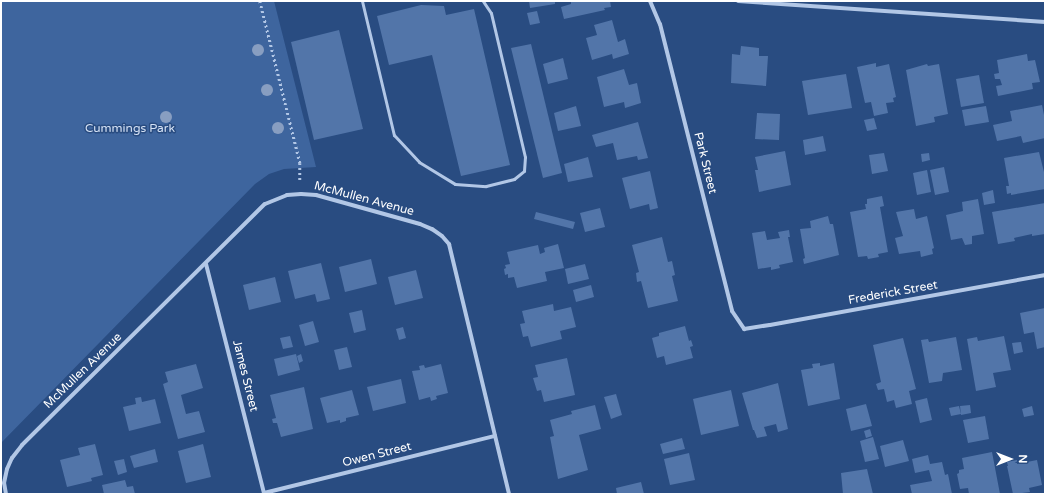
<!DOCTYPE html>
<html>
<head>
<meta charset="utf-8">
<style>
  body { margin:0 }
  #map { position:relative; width:1046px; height:495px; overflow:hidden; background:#294c81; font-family:"Varela Round",sans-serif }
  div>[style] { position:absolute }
  .green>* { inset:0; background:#3e659e }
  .building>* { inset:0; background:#5275a9 }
  .path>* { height:2.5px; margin-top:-1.25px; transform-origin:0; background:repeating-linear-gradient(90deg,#b2c7e6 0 2px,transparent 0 5px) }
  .lane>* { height:3px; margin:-1.5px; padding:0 1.5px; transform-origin:1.5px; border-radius:1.5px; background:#b2c7e6 }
  .street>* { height:4px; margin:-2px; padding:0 2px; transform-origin:2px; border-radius:2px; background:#b2c7e6 }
  .trees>* { width:12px; height:12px; margin:-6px; border-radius:50%; background:#889ec1 }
  span { translate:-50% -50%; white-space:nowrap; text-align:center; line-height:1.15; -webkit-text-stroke:3px #294c81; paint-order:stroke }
  .park-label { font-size:12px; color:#d5e2f5 }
  .street-label { font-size:12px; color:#fff }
  .frame { position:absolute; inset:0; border:2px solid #fff; pointer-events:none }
  .north { position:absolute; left:990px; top:439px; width:40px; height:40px; -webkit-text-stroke:3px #294c81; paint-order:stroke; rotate:90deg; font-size:11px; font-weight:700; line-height:16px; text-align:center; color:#fff }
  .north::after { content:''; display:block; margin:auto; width:14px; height:18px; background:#fff; clip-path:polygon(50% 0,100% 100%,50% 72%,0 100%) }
</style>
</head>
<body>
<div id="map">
  <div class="green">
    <div style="clip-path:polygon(1px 1px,274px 1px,316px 167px,284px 169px,269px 174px,255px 184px,1px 443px)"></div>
  </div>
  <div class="building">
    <div style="clip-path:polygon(529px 1px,555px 1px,555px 4px,530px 8px)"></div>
    <div style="clip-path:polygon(571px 1px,610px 1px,611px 7px,604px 8px,605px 10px,564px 19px,561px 7px,571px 4px)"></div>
    <div style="clip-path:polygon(421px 5px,444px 6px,446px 15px,474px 9px,510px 165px,461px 176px,432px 55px,389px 65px,377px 16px)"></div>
    <div style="clip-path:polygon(537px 11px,540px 23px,530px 25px,527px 13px)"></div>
    <div style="clip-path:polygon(612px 20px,618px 42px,625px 39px,629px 54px,613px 59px,612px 54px,592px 60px,586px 38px,597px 35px,594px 25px)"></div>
    <div style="clip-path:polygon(339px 30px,363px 129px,314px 140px,291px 42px)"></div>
    <div style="clip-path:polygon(531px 44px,562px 173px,543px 178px,511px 48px)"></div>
    <div style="clip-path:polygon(741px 46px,759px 48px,759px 56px,768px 56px,766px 86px,731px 83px,732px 54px,740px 55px)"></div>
    <div style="clip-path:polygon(1027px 54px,1028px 61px,1035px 60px,1040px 82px,1032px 83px,1033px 89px,998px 96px,996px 86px,1002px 85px,1000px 79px,995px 79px,994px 74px,999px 73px,997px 60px)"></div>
    <div style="clip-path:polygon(563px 58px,568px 79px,548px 84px,543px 64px)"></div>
    <div style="clip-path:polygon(876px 63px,876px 67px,889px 64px,896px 97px,893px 98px,894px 102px,886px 103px,888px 113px,874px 116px,871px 102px,865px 103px,857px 67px)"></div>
    <div style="clip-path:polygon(927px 64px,928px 66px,939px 64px,948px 114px,934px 117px,935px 122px,916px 126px,906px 70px)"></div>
    <div style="clip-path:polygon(624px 69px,629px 85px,637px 83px,641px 103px,625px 108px,624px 102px,604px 107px,597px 77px)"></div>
    <div style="clip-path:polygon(846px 74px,852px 108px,808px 115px,802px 81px)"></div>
    <div style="clip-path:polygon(979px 75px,984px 103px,961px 107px,956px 79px)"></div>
    <div style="clip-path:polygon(1042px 105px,1045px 120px,1045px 138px,1023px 143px,1021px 136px,997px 141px,993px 125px,1012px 121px,1010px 111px)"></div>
    <div style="clip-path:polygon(576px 106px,581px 126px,558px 131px,554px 113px)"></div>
    <div style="clip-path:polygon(986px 106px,989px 122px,965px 126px,962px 110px)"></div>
    <div style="clip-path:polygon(757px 113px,780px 114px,779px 140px,755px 139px)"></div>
    <div style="clip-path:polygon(874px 118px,877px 129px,867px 131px,864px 120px)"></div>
    <div style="clip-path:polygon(638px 122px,648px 158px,638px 160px,637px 156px,617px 160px,613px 143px,596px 147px,592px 135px)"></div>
    <div style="clip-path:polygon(823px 136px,826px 151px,805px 155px,803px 140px)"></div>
    <div style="clip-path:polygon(785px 151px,791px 185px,759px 192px,755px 170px,758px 170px,755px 157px)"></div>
    <div style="clip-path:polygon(1039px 152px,1045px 176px,1045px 189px,1011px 195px,1011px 193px,1007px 194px,1006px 186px,1009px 186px,1004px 158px)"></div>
    <div style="clip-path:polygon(884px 153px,888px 171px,872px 174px,869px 155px)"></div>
    <div style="clip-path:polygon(929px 153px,930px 160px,922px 162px,921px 154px)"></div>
    <div style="clip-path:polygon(588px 157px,593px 177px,568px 182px,564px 164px)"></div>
    <div style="clip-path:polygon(944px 167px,949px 192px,935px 195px,930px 170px)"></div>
    <div style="clip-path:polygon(927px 170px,931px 192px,917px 195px,913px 173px)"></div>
    <div style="clip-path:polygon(650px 171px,658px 208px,650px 210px,649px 204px,630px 209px,622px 178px)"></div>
    <div style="clip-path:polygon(993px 190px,995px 203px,984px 205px,982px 193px)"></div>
    <div style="clip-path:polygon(882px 196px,884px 206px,880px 207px,888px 252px,878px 254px,879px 257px,868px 259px,867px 256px,858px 257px,850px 212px,866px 209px,865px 204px,867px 204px,867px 199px)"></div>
    <div style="clip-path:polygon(978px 199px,984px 234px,972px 236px,972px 244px,965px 245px,962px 238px,951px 240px,946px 215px,963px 211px,962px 202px)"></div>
    <div style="clip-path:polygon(1045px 203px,1045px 234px,1032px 236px,1032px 234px,1014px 238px,1015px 241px,998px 244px,992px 212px)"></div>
    <div style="clip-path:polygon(600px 208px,605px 227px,585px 232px,580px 213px)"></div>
    <div style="clip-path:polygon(914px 209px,916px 219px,927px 216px,934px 248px,932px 249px,933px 254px,921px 257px,920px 251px,899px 254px,895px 238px,903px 236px,896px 212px)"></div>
    <div style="clip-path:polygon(536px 212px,575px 222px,573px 229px,534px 219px)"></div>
    <div style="clip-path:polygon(828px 216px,830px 224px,833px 224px,839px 255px,804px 264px,803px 259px,805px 258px,800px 229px,811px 228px,810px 221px)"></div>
    <div style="clip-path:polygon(789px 230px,790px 237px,788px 237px,793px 262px,779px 265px,780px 268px,771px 270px,771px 267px,758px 269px,752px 233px,765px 231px,767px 240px,780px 238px,778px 232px)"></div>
    <div style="clip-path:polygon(662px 237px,668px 262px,672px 261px,675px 275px,672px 276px,678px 301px,648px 308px,641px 281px,637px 282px,636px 273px,639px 272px,632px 245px)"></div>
    <div style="clip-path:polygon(558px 244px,564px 268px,545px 272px,547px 281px,517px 288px,514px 277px,508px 278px,508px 274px,505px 275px,504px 269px,506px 268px,505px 265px,510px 264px,507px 252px,538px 245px,540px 254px,545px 252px,544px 248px)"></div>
    <div style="clip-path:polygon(371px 259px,377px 284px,345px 292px,339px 267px)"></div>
    <div style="clip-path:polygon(321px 263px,330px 299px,317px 302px,315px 294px,295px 299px,288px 271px)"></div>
    <div style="clip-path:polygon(585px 264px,589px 279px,568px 284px,565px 269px)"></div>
    <div style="clip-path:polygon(416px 270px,423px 298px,395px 305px,388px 277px)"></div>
    <div style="clip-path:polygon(275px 277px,281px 302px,249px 310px,243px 285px)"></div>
    <div style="clip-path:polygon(591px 285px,594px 297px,576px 302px,573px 290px)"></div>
    <div style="clip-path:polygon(553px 304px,554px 311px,571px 307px,576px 327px,560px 331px,562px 339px,531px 347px,528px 336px,523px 337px,520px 324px,525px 323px,522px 311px)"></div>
    <div style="clip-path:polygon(1045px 308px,1045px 347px,1037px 349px,1034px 332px,1024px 334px,1020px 313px)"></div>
    <div style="clip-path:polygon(362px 310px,366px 330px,354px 333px,349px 313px)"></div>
    <div style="clip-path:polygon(313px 321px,319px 342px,305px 346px,299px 325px)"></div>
    <div style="clip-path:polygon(685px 326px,689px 341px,691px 340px,693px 346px,690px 347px,693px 358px,666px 365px,664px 356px,657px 358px,652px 338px,659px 336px,659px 333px)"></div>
    <div style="clip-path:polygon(403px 327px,406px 338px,399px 340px,396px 329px)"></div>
    <div style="clip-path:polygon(290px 336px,293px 347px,283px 349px,280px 338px)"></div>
    <div style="clip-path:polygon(1004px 336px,1011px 370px,993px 373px,996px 387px,976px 391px,967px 339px,977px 337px,978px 341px)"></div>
    <div style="clip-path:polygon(956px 337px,962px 370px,943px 373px,942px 381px,929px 383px,921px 340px,928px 339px,929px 342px)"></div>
    <div style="clip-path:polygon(903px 338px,916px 389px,909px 391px,912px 404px,896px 408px,894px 400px,887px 402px,884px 389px,878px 390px,876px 384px,881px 382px,873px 345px)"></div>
    <div style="clip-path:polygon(1021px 342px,1023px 352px,1014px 354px,1012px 343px)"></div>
    <div style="clip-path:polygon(347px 347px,352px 367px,339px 370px,334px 350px)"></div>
    <div style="clip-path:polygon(296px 354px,300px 370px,278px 376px,274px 359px)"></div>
    <div style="clip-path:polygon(301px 354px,303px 361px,299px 363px,297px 356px)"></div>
    <div style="clip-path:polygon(567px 358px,575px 395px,544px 402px,541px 390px,537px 391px,533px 378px,538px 377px,535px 365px)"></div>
    <div style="clip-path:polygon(820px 363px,820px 366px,834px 363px,840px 399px,808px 406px,801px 370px,813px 368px,812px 364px)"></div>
    <div style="clip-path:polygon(196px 364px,203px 388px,181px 395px,186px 414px,199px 411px,205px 432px,178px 439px,163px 384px,168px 382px,165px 372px)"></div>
    <div style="clip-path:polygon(441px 364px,448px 393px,436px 396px,437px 399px,431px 401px,430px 397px,419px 400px,412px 371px,420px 370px,419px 366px,424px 365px,425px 368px)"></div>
    <div style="clip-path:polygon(401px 379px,406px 403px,373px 411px,367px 387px)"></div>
    <div style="clip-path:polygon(778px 383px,788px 429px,778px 432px,776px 424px,764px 427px,767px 436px,757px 438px,754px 430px,753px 430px,742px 393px)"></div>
    <div style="clip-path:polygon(304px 387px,313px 429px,281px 437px,277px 423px,273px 423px,272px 419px,276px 418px,270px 395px)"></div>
    <div style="clip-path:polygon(352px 390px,359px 415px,346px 418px,346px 421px,340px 423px,340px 420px,327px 423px,320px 398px)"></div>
    <div style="clip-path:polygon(731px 390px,739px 426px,701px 435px,693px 399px)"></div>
    <div style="clip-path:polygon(616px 394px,622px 415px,611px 419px,604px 397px)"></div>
    <div style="clip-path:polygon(141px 397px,142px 402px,155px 399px,161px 423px,129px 431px,123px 407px,136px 404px,135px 398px)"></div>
    <div style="clip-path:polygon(927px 398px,932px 420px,920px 423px,915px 401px)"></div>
    <div style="clip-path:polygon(866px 404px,872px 426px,851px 431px,846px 409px)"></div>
    <div style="clip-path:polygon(595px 405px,601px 429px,579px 435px,588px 470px,558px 479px,550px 437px,554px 436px,550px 420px,572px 414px,571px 411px)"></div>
    <div style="clip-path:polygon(970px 405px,971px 413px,961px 415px,960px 406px)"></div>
    <div style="clip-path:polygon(959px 406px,961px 414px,951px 416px,949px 408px)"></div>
    <div style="clip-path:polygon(1032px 406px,1034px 415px,1024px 417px,1022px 409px)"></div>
    <div style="clip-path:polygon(985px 416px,989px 439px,968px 443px,963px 420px)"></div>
    <div style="clip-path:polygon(870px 429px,872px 436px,866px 438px,864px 431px)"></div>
    <div style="clip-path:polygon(873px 437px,879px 459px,865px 462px,860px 441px)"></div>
    <div style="clip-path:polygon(682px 438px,685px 449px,663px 454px,660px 444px)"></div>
    <div style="clip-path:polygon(903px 440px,909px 461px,885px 467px,880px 446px)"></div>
    <div style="clip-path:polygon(95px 444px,103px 475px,91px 478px,92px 481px,67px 487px,60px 460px,80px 455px,78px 448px)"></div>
    <div style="clip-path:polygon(203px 444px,211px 477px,186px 483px,178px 451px)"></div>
    <div style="clip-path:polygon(155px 449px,158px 462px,134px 468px,130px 456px)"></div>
    <div style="clip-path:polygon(992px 452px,1000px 494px,969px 494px,968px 488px,960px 489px,957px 474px,959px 473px,959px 470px,964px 469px,962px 458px)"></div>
    <div style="clip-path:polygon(689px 453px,695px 480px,670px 485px,664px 459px)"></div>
    <div style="clip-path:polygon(928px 455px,930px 464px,942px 462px,945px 475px,948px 474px,952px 494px,912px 494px,910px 485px,932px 481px,929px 470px,915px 473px,912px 459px)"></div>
    <div style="clip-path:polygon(124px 459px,127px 472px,118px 475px,114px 461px)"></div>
    <div style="clip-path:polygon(1017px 460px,1017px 464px,1037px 460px,1042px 485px,1029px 488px,1030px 492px,1013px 494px,1007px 466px,1008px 466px,1007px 462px)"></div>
    <div style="clip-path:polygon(867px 469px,873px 494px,843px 494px,841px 473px)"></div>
    <div style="clip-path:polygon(125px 480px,127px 487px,133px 486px,135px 494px,104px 494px,102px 485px)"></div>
    <div style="clip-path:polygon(641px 482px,644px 494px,617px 494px,616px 488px)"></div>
  </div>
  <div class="path">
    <div style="left:260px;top:1px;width:167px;rotate:76.1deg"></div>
    <div style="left:300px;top:163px;width:19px;rotate:90deg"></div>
  </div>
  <div class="lane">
    <div style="left:362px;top:1px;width:138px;rotate:76.6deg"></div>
    <div style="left:394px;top:135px;width:37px;rotate:47deg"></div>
    <div style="left:419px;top:162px;width:42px;rotate:31.4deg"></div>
    <div style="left:455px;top:184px;width:31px;rotate:4deg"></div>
    <div style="left:486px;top:186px;width:29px;rotate:-14deg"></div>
    <div style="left:514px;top:179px;width:13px;rotate:-39deg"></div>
    <div style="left:524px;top:171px;width:14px;rotate:-86deg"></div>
    <div style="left:525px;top:157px;width:148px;rotate:-103.3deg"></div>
    <div style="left:491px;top:13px;width:14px;rotate:-124deg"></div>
  </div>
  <div class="street">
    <div style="left:650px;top:1px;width:25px;rotate:67deg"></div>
    <div style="left:660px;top:24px;width:296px;rotate:75.9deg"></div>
    <div style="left:732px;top:311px;width:22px;rotate:56deg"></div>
    <div style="left:744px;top:329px;width:26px;rotate:-9deg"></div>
    <div style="left:770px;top:325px;width:280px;rotate:-10.3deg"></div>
    <div style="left:738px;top:1px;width:308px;rotate:3.9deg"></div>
    <div style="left:206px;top:264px;width:237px;rotate:75.8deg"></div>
    <div style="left:264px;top:493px;width:238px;rotate:-13.9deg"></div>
    <div style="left:6px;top:494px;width:11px;rotate:-100deg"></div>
    <div style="left:4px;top:483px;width:14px;rotate:-78deg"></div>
    <div style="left:7px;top:469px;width:12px;rotate:-66deg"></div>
    <div style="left:12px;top:458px;width:16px;rotate:-52deg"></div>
    <div style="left:22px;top:445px;width:342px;rotate:-44.8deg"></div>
    <div style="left:265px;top:204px;width:24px;rotate:-22deg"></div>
    <div style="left:287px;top:195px;width:14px;rotate:-4deg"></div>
    <div style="left:301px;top:194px;width:15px;rotate:4deg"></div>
    <div style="left:316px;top:195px;width:108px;rotate:15.6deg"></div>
    <div style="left:420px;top:224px;width:13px;rotate:23deg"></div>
    <div style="left:432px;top:229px;width:12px;rotate:35deg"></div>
    <div style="left:442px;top:236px;width:11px;rotate:49deg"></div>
    <div style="left:449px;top:244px;width:257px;rotate:76.5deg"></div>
  </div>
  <div class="trees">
    <div style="left:258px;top:50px"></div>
    <div style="left:267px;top:90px"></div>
    <div style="left:166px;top:117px"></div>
    <div style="left:278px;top:128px"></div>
  </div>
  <div class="park-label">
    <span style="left:130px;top:129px">Cummings Park</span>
  </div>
  <div class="street-label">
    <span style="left:705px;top:163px;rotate:76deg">Park Street</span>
    <span style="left:364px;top:199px;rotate:15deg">McMullen Avenue</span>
    <span style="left:893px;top:293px;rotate:-10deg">Frederick Street</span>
    <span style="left:83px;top:371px;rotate:-44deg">McMullen Avenue</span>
    <span style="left:245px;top:376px;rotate:76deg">James Street</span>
    <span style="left:377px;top:455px;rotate:-14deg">Owen Street</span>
  </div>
  <div class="frame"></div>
  <div class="north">N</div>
</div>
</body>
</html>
